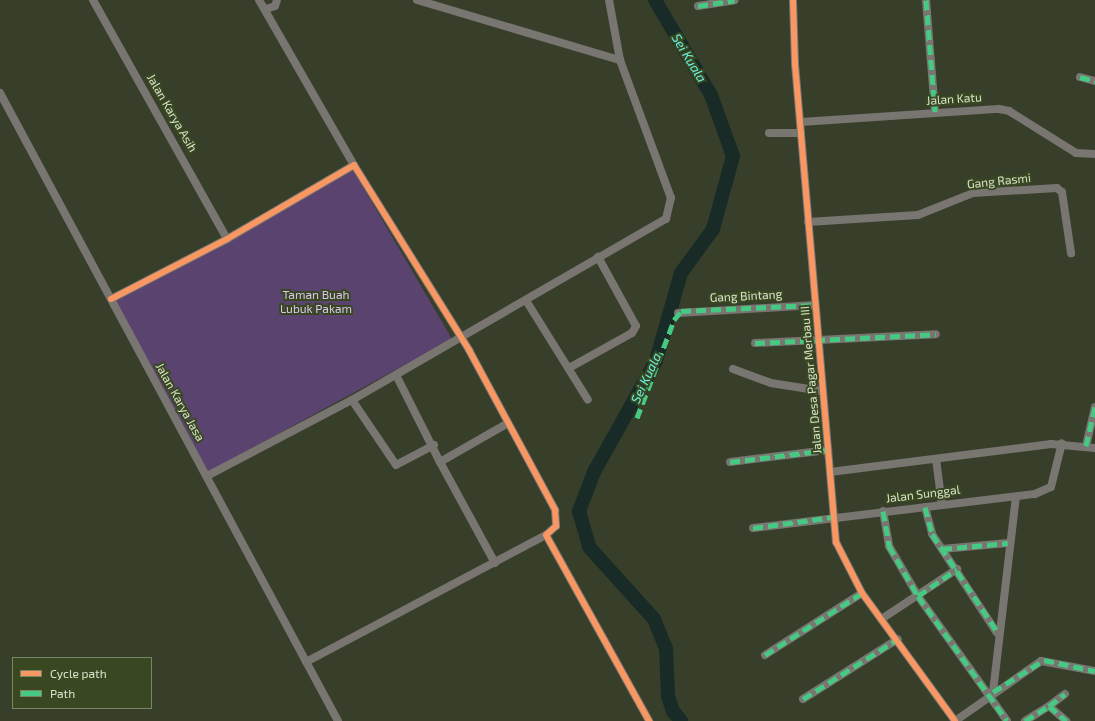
<!DOCTYPE html>
<html>
<head>
<meta charset="utf-8">
<style>
  body { margin:0 }
  #map { position:relative; width:1095px; height:721px; overflow:hidden; background:#373f2a; font-family:"Exo 2",sans-serif }
  div>[style] { position:absolute }
  .green>* { inset:0; background:#5a436f }
  .river>* { height:14px; margin:-7px; padding:0 7px; transform-origin:7px; border-radius:7px; background:#192b27 }
  .minor>* { height:8px; margin:-4px; padding:0 4px; transform-origin:4px; border-radius:4px; background:#797571 }
  .quiet>* { height:5px; margin-top:-2.5px; transform-origin:0; background:repeating-linear-gradient(90deg,#46c982 0 10px,transparent 0 15px) }
  .cycleway>* { height:6px; margin:-3px; padding:0 3px; transform-origin:3px; border-radius:3px; background:#f99763 }
  span { translate:-50% -50%; white-space:nowrap; text-align:center; line-height:1.15; -webkit-text-stroke:4px #394821; paint-order:stroke }
  .street-label { font-size:12px; color:#d9e3cd }
  .park-label { font-size:12px; color:#dbc7f2 }
  .water-label { font-size:13px; color:#63f2e4; font-style:italic }
  .legend { position:absolute; left:12px; top:657px; width:140px; height:52px; box-sizing:border-box; background:#394821; border:1px solid #798666; margin:0; padding:5px 7px; list-style:none; font-size:12px; color:#d9e3cd }
  .legend li { display:flex; align-items:center; gap:8px; height:20px }
  .legend b { width:20px; border:1px solid #798666 }
</style>
</head>
<body>
<div id="map">
  <div class="green">
    <div style="clip-path:polygon(353px 170px,452px 339px,208px 472px,115px 300px)"></div>
  </div>
  <div class="river">
    <div style="left:655px;top:0;width:110px;rotate:59.5deg"></div>
    <div style="left:711px;top:95px;width:65px;rotate:70.2deg"></div>
    <div style="left:733px;top:156px;width:76px;rotate:105.3deg"></div>
    <div style="left:713px;top:229px;width:54px;rotate:126deg"></div>
    <div style="left:681px;top:273px;width:91px;rotate:105.9deg"></div>
    <div style="left:656px;top:361px;width:127px;rotate:119.2deg"></div>
    <div style="left:594px;top:472px;width:42px;rotate:111deg"></div>
    <div style="left:579px;top:511px;width:37px;rotate:74deg"></div>
    <div style="left:589px;top:547px;width:97px;rotate:47.9deg"></div>
    <div style="left:654px;top:619px;width:31px;rotate:68deg"></div>
    <div style="left:666px;top:648px;width:48px;rotate:87.6deg"></div>
    <div style="left:668px;top:696px;width:16px;rotate:72deg"></div>
    <div style="left:673px;top:711px;width:13px;rotate:51deg"></div>
  </div>
  <div class="minor">
    <div style="left:93px;top:0;width:274px;rotate:60.7deg"></div>
    <div style="left:259px;top:0;width:190px;rotate:60.1deg"></div>
    <div style="left:417px;top:0;width:212px;rotate:16.5deg"></div>
    <div style="left:793px;top:0;width:64px;rotate:88.2deg"></div>
    <div style="left:795px;top:64px;width:480px;rotate:85.1deg"></div>
    <div style="left:836px;top:542px;width:57px;rotate:63deg"></div>
    <div style="left:862px;top:593px;width:158px;rotate:54deg"></div>
    <div style="left:926px;top:0;width:112px;rotate:85.4deg"></div>
    <div style="left:698px;top:6px;width:37px;rotate:-9deg"></div>
    <div style="left:266px;top:9px;width:9px;rotate:-18deg"></div>
    <div style="left:275px;top:6px;width:6px;rotate:-72deg"></div>
    <div style="left:1080px;top:77px;width:16px;rotate:15deg"></div>
    <div style="left:0;top:93px;width:713px;rotate:61.71deg"></div>
    <div style="left:801px;top:122px;width:198px;rotate:-3.8deg"></div>
    <div style="left:999px;top:109px;width:10px;rotate:11deg"></div>
    <div style="left:1009px;top:111px;width:79px;rotate:32.1deg"></div>
    <div style="left:1076px;top:153px;width:19px;rotate:3deg"></div>
    <div style="left:769px;top:133px;width:32px"></div>
    <div style="left:808px;top:222px;width:110px;rotate:-3.6deg"></div>
    <div style="left:918px;top:215px;width:59px;rotate:-21.8deg"></div>
    <div style="left:973px;top:193px;width:84px;rotate:-3.4deg"></div>
    <div style="left:1057px;top:188px;width:6px;rotate:39deg"></div>
    <div style="left:1062px;top:192px;width:62px;rotate:81.6deg"></div>
    <div style="left:111px;top:299px;width:131px;rotate:-27.3deg"></div>
    <div style="left:227px;top:239px;width:147px;rotate:-30.2deg"></div>
    <div style="left:354px;top:165px;width:218px;rotate:58.1deg"></div>
    <div style="left:469px;top:350px;width:182px;rotate:61.7deg"></div>
    <div style="left:555px;top:510px;width:16px;rotate:86deg"></div>
    <div style="left:556px;top:526px;width:13px;rotate:138deg"></div>
    <div style="left:546px;top:535px;width:213px;rotate:61deg"></div>
    <div style="left:527px;top:302px;width:115px;rotate:58.1deg"></div>
    <div style="left:678px;top:313px;width:137px;rotate:-3.3deg"></div>
    <div style="left:755px;top:343px;width:181px;rotate:-2.8deg"></div>
    <div style="left:569px;top:368px;width:72px;rotate:-29.1deg"></div>
    <div style="left:632px;top:333px;width:8px;rotate:-60deg"></div>
    <div style="left:636px;top:326px;width:79px;rotate:-118.8deg"></div>
    <div style="left:733px;top:369px;width:40px;rotate:20.2deg"></div>
    <div style="left:771px;top:383px;width:51px;rotate:9.1deg"></div>
    <div style="left:396px;top:375px;width:97px;rotate:63.2deg"></div>
    <div style="left:352px;top:400px;width:78px;rotate:55.9deg"></div>
    <div style="left:396px;top:465px;width:43px;rotate:-27.8deg"></div>
    <div style="left:1086px;top:446px;width:40px;rotate:-77deg"></div>
    <div style="left:936px;top:459px;width:46px;rotate:82.6deg"></div>
    <div style="left:730px;top:462px;width:99px;rotate:-7deg"></div>
    <div style="left:830px;top:472px;width:223px;rotate:-7.2deg"></div>
    <div style="left:1051px;top:444px;width:44px;rotate:5.2deg"></div>
    <div style="left:207px;top:476px;width:164px;rotate:-27.7deg"></div>
    <div style="left:352px;top:400px;width:362px;rotate:-30deg"></div>
    <div style="left:666px;top:219px;width:22px;rotate:-77deg"></div>
    <div style="left:671px;top:198px;width:147px;rotate:-110.3deg"></div>
    <div style="left:620px;top:60px;width:61px;rotate:-100.4deg"></div>
    <div style="left:925px;top:507px;width:28px;rotate:75deg"></div>
    <div style="left:932px;top:534px;width:118px;rotate:56.7deg"></div>
    <div style="left:883px;top:511px;width:36px;rotate:80deg"></div>
    <div style="left:889px;top:546px;width:58px;rotate:59.9deg"></div>
    <div style="left:918px;top:596px;width:153px;rotate:54.5deg"></div>
    <div style="left:753px;top:528px;width:284px;rotate:-6.9deg"></div>
    <div style="left:1035px;top:494px;width:17px;rotate:-24deg"></div>
    <div style="left:1051px;top:487px;width:45px;rotate:-76deg"></div>
    <div style="left:942px;top:549px;width:66px;rotate:-5.2deg"></div>
    <div style="left:495px;top:563px;width:115px;rotate:-118.6deg"></div>
    <div style="left:440px;top:462px;width:78px;rotate:-29.8deg"></div>
    <div style="left:883px;top:618px;width:89px;rotate:-33.5deg"></div>
    <div style="left:765px;top:655px;width:115px;rotate:-32.6deg"></div>
    <div style="left:306px;top:662px;width:272px;rotate:-27.9deg"></div>
    <div style="left:993px;top:692px;width:196px;rotate:-83.3deg"></div>
    <div style="left:803px;top:699px;width:112px;rotate:-32.3deg"></div>
    <div style="left:1049px;top:706px;width:20px;rotate:-37deg"></div>
    <div style="left:955px;top:721px;width:105px;rotate:-34.9deg"></div>
    <div style="left:1041px;top:661px;width:55px;rotate:10.5deg"></div>
    <div style="left:1025px;top:721px;width:28px;rotate:-32deg"></div>
    <div style="left:1049px;top:706px;width:23px;rotate:41deg"></div>
  </div>
  <div class="quiet">
    <div style="left:926px;top:0;width:112px;rotate:85.4deg"></div>
    <div style="left:698px;top:6px;width:37px;rotate:-9deg"></div>
    <div style="left:1080px;top:77px;width:16px;rotate:15deg"></div>
    <div style="left:755px;top:343px;width:181px;rotate:-2.8deg"></div>
    <div style="left:637px;top:418px;width:105px;rotate:-69.3deg"></div>
    <div style="left:674px;top:320px;width:11px;rotate:-52deg"></div>
    <div style="left:681px;top:311px;width:134px;rotate:-2.6deg"></div>
    <div style="left:1086px;top:446px;width:40px;rotate:-77deg"></div>
    <div style="left:730px;top:462px;width:99px;rotate:-7deg"></div>
    <div style="left:925px;top:507px;width:28px;rotate:75deg"></div>
    <div style="left:932px;top:534px;width:119px;rotate:56.3deg"></div>
    <div style="left:883px;top:511px;width:36px;rotate:80deg"></div>
    <div style="left:889px;top:546px;width:58px;rotate:59.9deg"></div>
    <div style="left:918px;top:596px;width:153px;rotate:54.5deg"></div>
    <div style="left:753px;top:528px;width:81px;rotate:-7.8deg"></div>
    <div style="left:942px;top:549px;width:66px;rotate:-5.2deg"></div>
    <div style="left:918px;top:596px;width:47px;rotate:-34.7deg"></div>
    <div style="left:765px;top:655px;width:115px;rotate:-32.6deg"></div>
    <div style="left:993px;top:692px;width:60px;rotate:-32.1deg"></div>
    <div style="left:1044px;top:660px;width:52px;rotate:12.2deg"></div>
    <div style="left:803px;top:699px;width:112px;rotate:-32.3deg"></div>
    <div style="left:1049px;top:706px;width:20px;rotate:-37deg"></div>
    <div style="left:1025px;top:721px;width:28px;rotate:-32deg"></div>
    <div style="left:1049px;top:706px;width:23px;rotate:41deg"></div>
  </div>
  <div class="cycleway">
    <div style="left:793px;top:0;width:64px;rotate:88.2deg"></div>
    <div style="left:795px;top:64px;width:480px;rotate:85.1deg"></div>
    <div style="left:836px;top:542px;width:57px;rotate:63deg"></div>
    <div style="left:862px;top:593px;width:158px;rotate:54deg"></div>
    <div style="left:111px;top:299px;width:131px;rotate:-27.3deg"></div>
    <div style="left:227px;top:239px;width:147px;rotate:-30.2deg"></div>
    <div style="left:354px;top:165px;width:218px;rotate:58.1deg"></div>
    <div style="left:469px;top:350px;width:182px;rotate:61.7deg"></div>
    <div style="left:555px;top:510px;width:16px;rotate:86deg"></div>
    <div style="left:556px;top:526px;width:13px;rotate:138deg"></div>
    <div style="left:546px;top:535px;width:213px;rotate:61deg"></div>
  </div>
  <div class="street-label">
    <span style="left:954px;top:99px;rotate:-4deg">Jalan Katu</span>
    <span style="left:172px;top:113px;rotate:60deg">Jalan Karya Asih</span>
    <span style="left:999px;top:181px;rotate:-6deg">Gang Rasmi</span>
    <span style="left:746px;top:296px;rotate:-3deg">Gang Bintang</span>
    <span style="left:811px;top:380px;rotate:-95deg">Jalan Desa Pagar Merbau III</span>
    <span style="left:180px;top:402px;rotate:61deg">Jalan Karya Jasa</span>
    <span style="left:923px;top:494px;rotate:-7deg">Jalan Sunggal</span>
  </div>
  <div class="park-label">
    <span style="left:316px;top:302px">Taman Buah<br>Lubuk Pakam</span>
  </div>
  <div class="water-label">
    <span style="left:689px;top:58px;rotate:59deg">Sei Kuala</span>
    <span style="left:646px;top:378px;rotate:-65deg">Sei Kuala</span>
  </div>
  <ul class="legend">
  <li><b style="height:5px;background:#f99763"></b>Cycle path</li>
  <li><b style="height:5px;background:#46c982"></b>Path</li>
  </ul>
</div>
</body>
</html>
